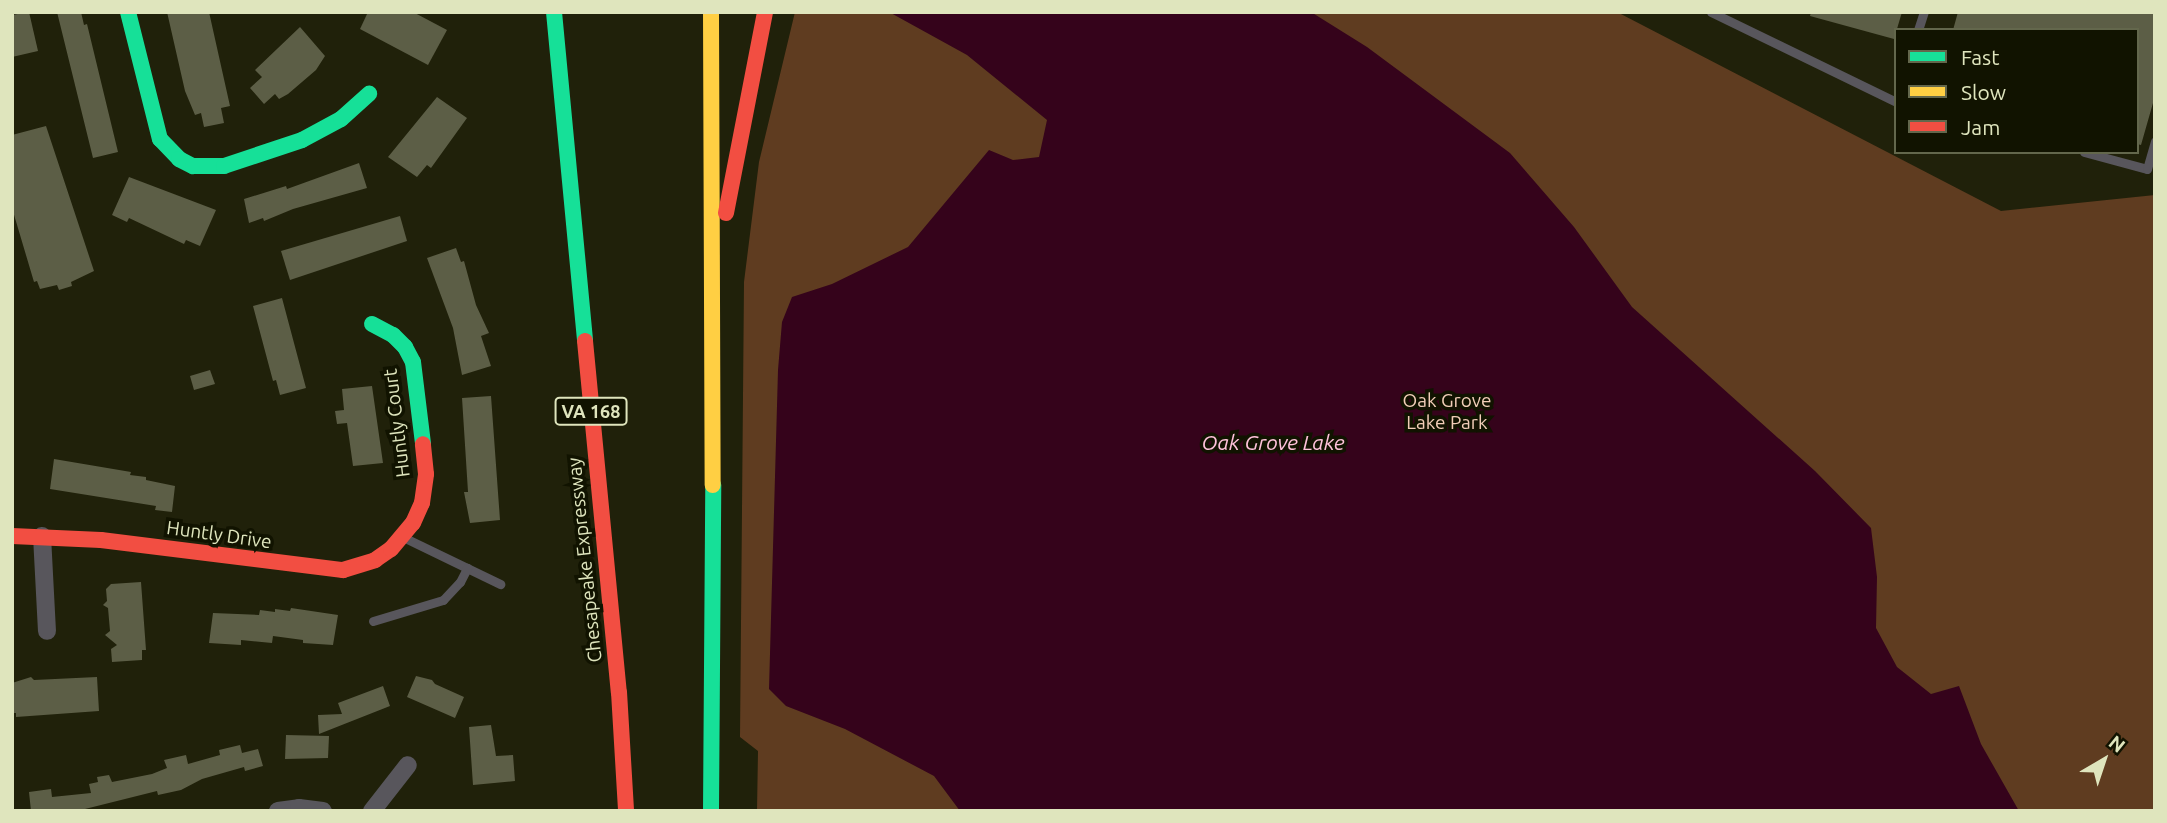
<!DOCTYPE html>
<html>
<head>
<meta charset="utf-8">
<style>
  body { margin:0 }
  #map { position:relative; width:2167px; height:823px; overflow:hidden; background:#20210a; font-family:Ubuntu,sans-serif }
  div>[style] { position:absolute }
  .green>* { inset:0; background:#5f3c20 }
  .water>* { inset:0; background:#35031b }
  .building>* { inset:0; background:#5c5e46 }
  .lane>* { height:9px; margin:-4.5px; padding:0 4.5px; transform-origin:4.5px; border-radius:4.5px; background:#58565c }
  .street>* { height:18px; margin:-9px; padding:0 9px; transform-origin:9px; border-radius:9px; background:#58565c }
  .fast>* { height:16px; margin:-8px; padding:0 8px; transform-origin:8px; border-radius:8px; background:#16e098 }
  .slow>* { height:16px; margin:-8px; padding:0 8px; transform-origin:8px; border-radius:8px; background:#ffcf43 }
  .jam>* { height:16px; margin:-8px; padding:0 8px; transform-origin:8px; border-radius:8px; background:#f24e42 }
  span { translate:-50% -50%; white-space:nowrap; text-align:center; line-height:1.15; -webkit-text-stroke:7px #111300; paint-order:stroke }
  .shield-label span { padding:2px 5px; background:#111300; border:2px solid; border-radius:5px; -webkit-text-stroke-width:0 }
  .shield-label { font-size:18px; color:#dfe5bd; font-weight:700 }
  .park-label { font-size:19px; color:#f2ceb8 }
  .street-label { font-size:19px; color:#dfe5bd }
  .water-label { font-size:21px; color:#ffc2da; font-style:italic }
  .frame { position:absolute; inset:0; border:14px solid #dfe5bd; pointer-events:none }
  .legend { position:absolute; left:1894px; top:28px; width:245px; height:126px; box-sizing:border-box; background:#111300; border:2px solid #63674c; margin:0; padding:9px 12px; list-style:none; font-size:21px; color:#dfe5bd }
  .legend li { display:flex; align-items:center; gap:14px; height:35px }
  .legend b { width:35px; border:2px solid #63674c }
  .north { position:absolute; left:2069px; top:725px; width:70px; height:70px; -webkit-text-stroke:5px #111300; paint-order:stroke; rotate:39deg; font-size:19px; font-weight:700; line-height:28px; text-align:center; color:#dfe5bd }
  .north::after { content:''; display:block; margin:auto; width:24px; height:32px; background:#dfe5bd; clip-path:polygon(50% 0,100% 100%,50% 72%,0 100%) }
</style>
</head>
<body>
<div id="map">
  <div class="green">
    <div style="clip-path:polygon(795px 12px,1617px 12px,2001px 211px,2155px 195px,2155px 811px,757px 811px,758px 751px,740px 737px,744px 282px,759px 162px)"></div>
  </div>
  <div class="water">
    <div style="clip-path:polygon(889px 12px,1311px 12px,1367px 47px,1510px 153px,1574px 227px,1632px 307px,1815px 471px,1871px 528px,1877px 577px,1876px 628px,1897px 667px,1931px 694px,1959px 686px,1981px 744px,2019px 811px,960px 811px,934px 776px,845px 729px,786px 706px,769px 689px,778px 370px,782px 322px,792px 297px,832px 284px,908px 247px,989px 150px,1013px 160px,1039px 157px,1047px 120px,967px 55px)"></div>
  </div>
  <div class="building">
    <div style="clip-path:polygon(29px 12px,38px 51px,12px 57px,12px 15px)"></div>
    <div style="clip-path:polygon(57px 12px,81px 12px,84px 25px,87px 24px,118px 152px,93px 158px)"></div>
    <div style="clip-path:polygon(167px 12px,209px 12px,230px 106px,221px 108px,224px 123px,204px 127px,201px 113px,195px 115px,185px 91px)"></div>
    <div style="clip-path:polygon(368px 12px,413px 12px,447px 30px,428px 65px,360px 29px)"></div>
    <div style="clip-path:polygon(1811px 12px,1902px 12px,1894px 39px,1810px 16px)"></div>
    <div style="clip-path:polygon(1958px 12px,2155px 12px,2155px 96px,2141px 145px,2137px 144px,2137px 30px,1953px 30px)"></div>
    <div style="clip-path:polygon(300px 27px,325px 56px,316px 70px,288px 94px,279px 99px,275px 94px,264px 104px,250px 88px,262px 77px,255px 70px)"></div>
    <div style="clip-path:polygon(437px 97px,467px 118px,431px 168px,427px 165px,417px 177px,388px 157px)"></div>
    <div style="clip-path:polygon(46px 126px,94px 271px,71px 282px,72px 286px,59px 290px,57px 285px,40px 289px,37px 281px,34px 282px,12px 208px,12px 135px)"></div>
    <div style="clip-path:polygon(359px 163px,367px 188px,293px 209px,264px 221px,263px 218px,249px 223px,244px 199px,286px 186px,287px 189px)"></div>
    <div style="clip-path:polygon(129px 177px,216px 210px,200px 246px,186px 240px,184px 244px,129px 218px,127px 222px,112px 215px)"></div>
    <div style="clip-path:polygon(400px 216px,407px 241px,290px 280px,281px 251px)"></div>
    <div style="clip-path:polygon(456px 248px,461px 262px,464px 261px,476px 305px,489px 333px,481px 336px,491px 366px,462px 375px,453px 328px,427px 258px)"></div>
    <div style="clip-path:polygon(282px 298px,306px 388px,280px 395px,276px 380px,273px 381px,253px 306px)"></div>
    <div style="clip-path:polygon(210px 370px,215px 384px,194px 390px,190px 376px)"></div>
    <div style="clip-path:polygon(372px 386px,383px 463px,353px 466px,347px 423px,337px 424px,335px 411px,344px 410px,342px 389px)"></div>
    <div style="clip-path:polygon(491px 396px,500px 520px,470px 523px,464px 492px,468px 492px,462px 398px)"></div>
    <div style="clip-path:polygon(54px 459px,131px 472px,130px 475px,146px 477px,146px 480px,175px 486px,172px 512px,155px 510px,156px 506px,50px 489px)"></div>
    <div style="clip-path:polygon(141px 582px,146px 650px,142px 650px,142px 660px,112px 662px,111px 649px,117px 645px,105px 635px,110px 631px,108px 608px,103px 605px,107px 601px,106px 589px,111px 584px)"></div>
    <div style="clip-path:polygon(291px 608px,338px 615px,333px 645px,303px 643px,303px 640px,273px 636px,272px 643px,241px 640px,241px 645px,209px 643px,213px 613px,259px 615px,260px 610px,275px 612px,275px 609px,290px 611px)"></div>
    <div style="clip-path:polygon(416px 676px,432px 680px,435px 684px,464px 697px,455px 718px,407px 697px)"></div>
    <div style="clip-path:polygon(31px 677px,34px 680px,97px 677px,99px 711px,16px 717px,16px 713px,12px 713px,12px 683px)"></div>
    <div style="clip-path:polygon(383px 686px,390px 706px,319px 734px,318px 715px,342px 714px,338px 703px)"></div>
    <div style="clip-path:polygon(491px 725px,496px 756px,513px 755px,515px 781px,473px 785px,469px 727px)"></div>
    <div style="clip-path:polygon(286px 735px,329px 736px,328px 758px,285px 759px)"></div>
    <div style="clip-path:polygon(240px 745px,242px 753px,258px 749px,263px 766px,245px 771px,244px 767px,202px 779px,181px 790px,158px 795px,157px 791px,77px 811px,31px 811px,29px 792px,51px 789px,52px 797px,91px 793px,89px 784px,98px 782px,97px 777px,109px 775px,112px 782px,152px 774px,167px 768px,164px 760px,186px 755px,188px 764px,220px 755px,219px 750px)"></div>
  </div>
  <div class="lane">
    <div style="left:1711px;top:12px;width:206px;rotate:25.9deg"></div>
    <div style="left:1918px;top:30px;width:19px;rotate:-72deg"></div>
    <div style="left:2084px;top:152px;width:65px;rotate:15.1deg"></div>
    <div style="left:2147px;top:169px;width:29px;rotate:-74deg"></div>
    <div style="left:405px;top:538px;width:106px;rotate:25.8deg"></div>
    <div style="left:373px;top:621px;width:73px;rotate:-16.7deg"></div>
    <div style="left:443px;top:600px;width:25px;rotate:-47deg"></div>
    <div style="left:460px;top:582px;width:16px;rotate:-63deg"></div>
  </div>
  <div class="street">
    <div style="left:42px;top:536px;width:95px;rotate:87deg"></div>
    <div style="left:278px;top:811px;width:21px;rotate:-8deg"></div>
    <div style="left:299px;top:808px;width:24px;rotate:7deg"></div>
    <div style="left:372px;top:811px;width:58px;rotate:-52deg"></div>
  </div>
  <div class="fast">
    <div style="left:128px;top:12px;width:131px;rotate:75.9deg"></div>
    <div style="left:160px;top:139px;width:28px;rotate:46deg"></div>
    <div style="left:179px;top:159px;width:16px;rotate:27deg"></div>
    <div style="left:193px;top:166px;width:31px"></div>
    <div style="left:224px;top:166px;width:82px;rotate:-18.4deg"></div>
    <div style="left:302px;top:140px;width:44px;rotate:-28.3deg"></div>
    <div style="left:341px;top:119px;width:38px;rotate:-42deg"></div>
    <div style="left:554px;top:12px;width:330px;rotate:84.6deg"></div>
    <div style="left:372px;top:324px;width:24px;rotate:28deg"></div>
    <div style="left:393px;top:335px;width:17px;rotate:45deg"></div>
    <div style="left:405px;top:347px;width:17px;rotate:62deg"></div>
    <div style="left:413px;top:362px;width:83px;rotate:83deg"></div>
    <div style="left:711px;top:811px;width:326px;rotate:-89.6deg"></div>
  </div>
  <div class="slow">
    <div style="left:711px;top:12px;width:473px;rotate:89.8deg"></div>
  </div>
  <div class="jam">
    <div style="left:726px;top:213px;width:205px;rotate:-79deg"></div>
    <div style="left:585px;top:341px;width:353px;rotate:84.5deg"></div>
    <div style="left:619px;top:692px;width:119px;rotate:86.6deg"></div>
    <div style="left:12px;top:536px;width:89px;rotate:2.6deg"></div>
    <div style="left:101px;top:540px;width:244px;rotate:7.1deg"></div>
    <div style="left:343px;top:570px;width:34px;rotate:-17deg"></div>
    <div style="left:375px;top:560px;width:19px;rotate:-35deg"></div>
    <div style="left:391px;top:549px;width:34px;rotate:-50deg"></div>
    <div style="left:413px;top:523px;width:22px;rotate:-66deg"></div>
    <div style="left:422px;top:503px;width:29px;rotate:-82deg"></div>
    <div style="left:426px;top:474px;width:30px;rotate:-96deg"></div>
  </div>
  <div class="shield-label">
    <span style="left:591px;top:411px">VA 168</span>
  </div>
  <div class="park-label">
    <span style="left:1447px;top:412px">Oak Grove<br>Lake Park</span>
  </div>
  <div class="street-label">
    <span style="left:397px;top:423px;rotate:-97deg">Huntly Court</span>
    <span style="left:219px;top:535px;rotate:8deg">Huntly Drive</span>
    <span style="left:585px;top:560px;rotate:-96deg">Chesapeake Expressway</span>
  </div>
  <div class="water-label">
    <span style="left:1273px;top:442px">Oak Grove Lake</span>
  </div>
  <div class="frame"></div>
  <ul class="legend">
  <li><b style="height:9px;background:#16e098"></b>Fast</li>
  <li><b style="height:9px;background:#ffcf43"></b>Slow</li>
  <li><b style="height:9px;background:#f24e42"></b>Jam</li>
  </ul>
  <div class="north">N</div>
</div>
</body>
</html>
